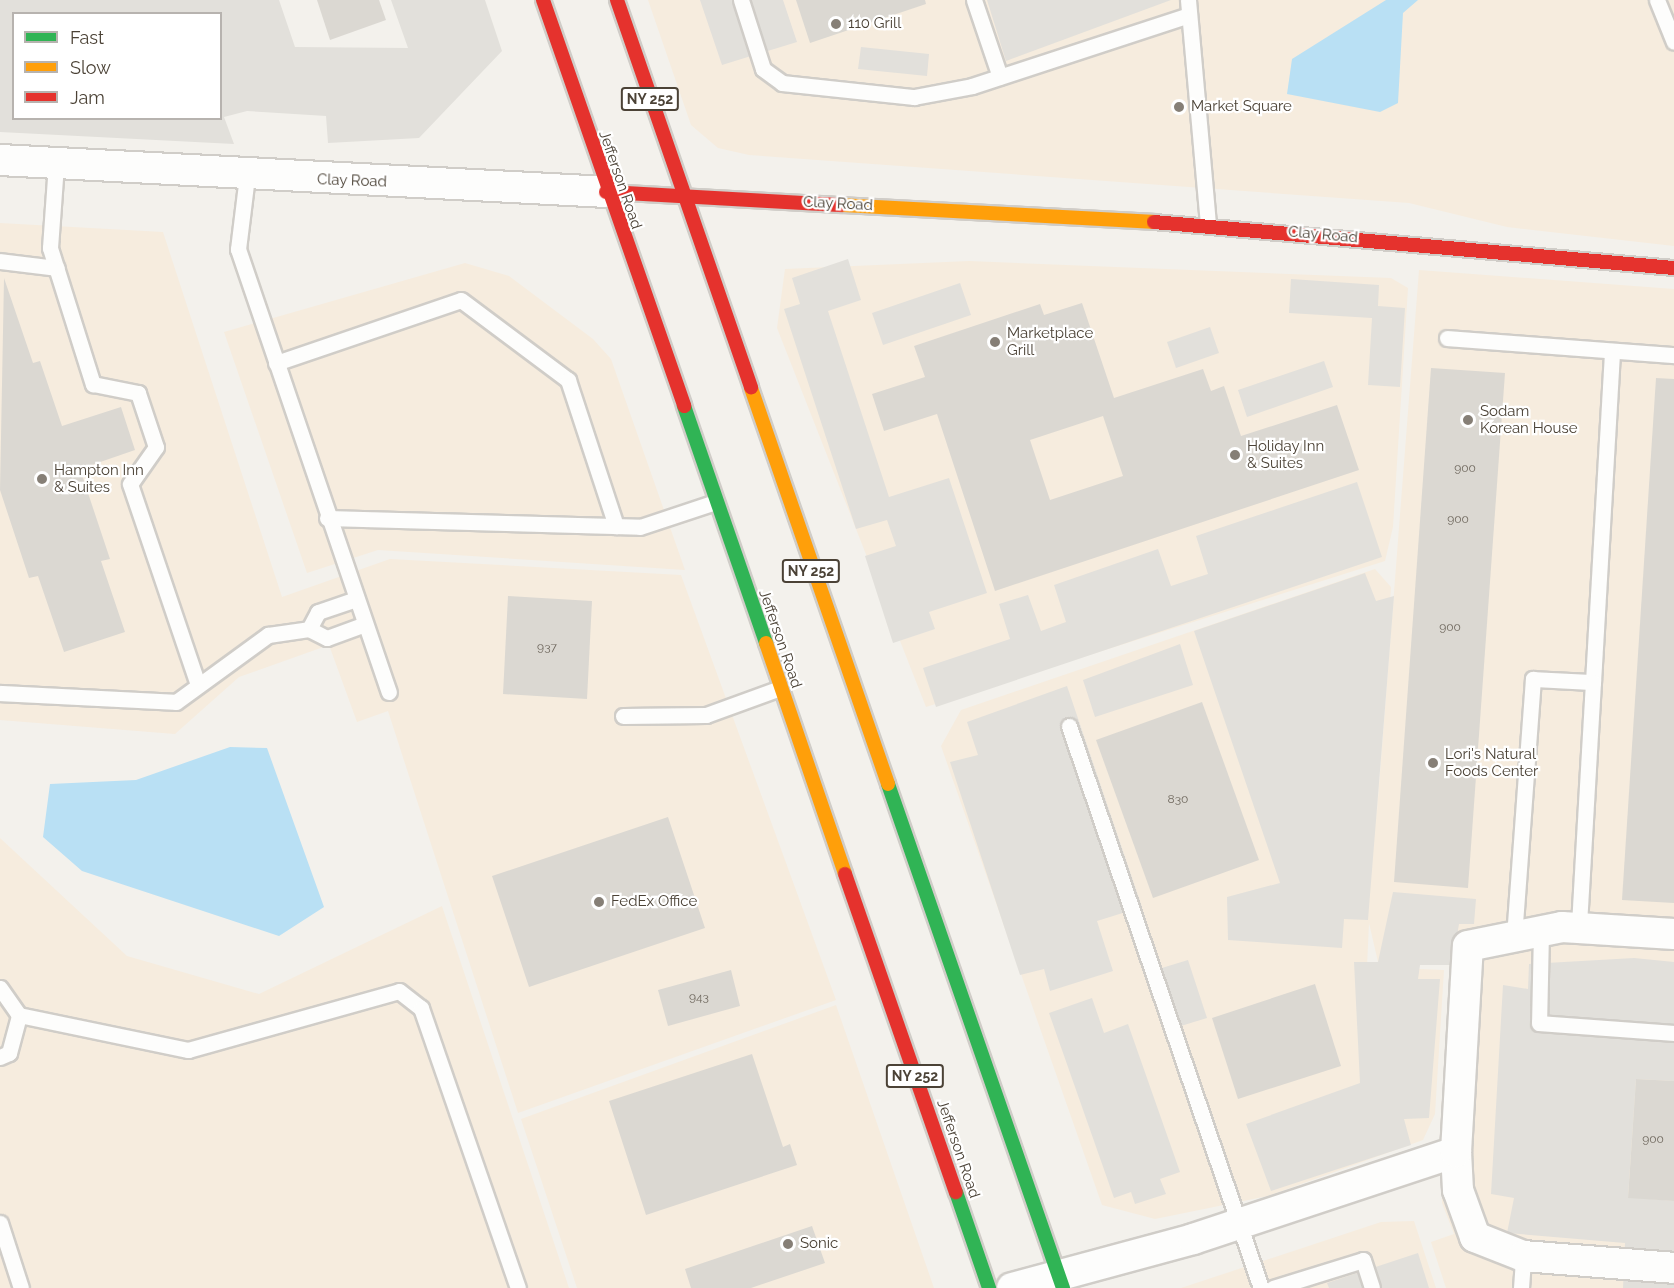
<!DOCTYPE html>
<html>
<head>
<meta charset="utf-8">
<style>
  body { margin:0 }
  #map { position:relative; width:1674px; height:1288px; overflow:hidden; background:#f3f1ec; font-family:Raleway,sans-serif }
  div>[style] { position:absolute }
  .commercial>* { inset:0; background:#f6ecde }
  .parking>* { inset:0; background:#e2e0db }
  .water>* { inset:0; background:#b9e0f4 }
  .building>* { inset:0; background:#dbd8d2 }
  .roads { filter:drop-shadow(2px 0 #d0cdc8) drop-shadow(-2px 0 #d0cdc8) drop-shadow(0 2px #d0cdc8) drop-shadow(0 -2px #d0cdc8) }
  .lane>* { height:15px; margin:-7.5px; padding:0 7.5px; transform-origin:7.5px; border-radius:7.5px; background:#fdfdfc }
  .street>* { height:30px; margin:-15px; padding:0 15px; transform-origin:15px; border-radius:15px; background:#fdfdfc }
  .fast>* { height:14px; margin:-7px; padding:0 7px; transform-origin:7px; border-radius:7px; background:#30b455 }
  .slow>* { height:14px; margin:-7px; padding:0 7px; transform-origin:7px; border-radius:7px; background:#ff9f0a }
  .jam>* { height:14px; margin:-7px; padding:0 7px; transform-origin:7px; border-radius:7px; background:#e5322d }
  .dots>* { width:16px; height:16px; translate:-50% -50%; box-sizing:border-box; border:3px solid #fff; border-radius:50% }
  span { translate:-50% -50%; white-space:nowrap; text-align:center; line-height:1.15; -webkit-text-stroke:4.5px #fff; paint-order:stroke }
  .number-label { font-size:12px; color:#70695f }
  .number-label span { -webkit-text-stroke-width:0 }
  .shield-label span { padding:2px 4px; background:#fff; border:2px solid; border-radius:4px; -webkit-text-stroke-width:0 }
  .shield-label { font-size:14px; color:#4b4236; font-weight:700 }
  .poi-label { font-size:15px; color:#4b4236 }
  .left { translate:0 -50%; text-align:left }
  .street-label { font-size:15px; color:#4b4236 }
  .legend { position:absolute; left:12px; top:12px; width:210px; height:108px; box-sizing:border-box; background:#fff; border:2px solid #b7b3af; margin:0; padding:8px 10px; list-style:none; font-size:18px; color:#4b4236 }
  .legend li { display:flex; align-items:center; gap:12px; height:30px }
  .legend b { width:30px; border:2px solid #b7b3af }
</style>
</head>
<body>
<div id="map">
  <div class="commercial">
    <div style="clip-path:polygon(648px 0,1674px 0,1674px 246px,1507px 227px,1409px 203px,749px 155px,718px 148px,691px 125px)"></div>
    <div style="clip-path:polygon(0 223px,163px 232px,282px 597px,390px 559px,681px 575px,836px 1000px,518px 1113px,388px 711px,357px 722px,329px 645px,239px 677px,175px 734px,0 720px)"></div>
    <div style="clip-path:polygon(969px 261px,1391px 278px,1408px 288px,1393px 527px,1385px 561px,926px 707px,777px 328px,785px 269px)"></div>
    <div style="clip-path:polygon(465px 263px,509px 276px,593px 339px,611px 359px,685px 570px,378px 550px,307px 573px,224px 332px)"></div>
    <div style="clip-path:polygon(1419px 270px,1674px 289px,1674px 1288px,1446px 1288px,1431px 1242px,1454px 1234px,1442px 1203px,1441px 1115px,1452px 965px,1378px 962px,1369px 923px,1367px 967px,1444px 970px,1435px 1114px,1423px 1140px,1268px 1196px,1155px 1219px,1102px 1205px,941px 746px,961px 710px,1375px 569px,1391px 587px,1376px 824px)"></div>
    <div style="clip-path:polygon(0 838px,127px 956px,259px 994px,442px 906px,569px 1288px,0 1288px)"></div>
    <div style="clip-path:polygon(836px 1005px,934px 1288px,577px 1288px,521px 1119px)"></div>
    <div style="clip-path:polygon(1414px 1221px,1436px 1288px,1181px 1288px,1381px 1222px)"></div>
  </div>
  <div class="parking">
    <div style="clip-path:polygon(evenodd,0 0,279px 0,295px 47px,408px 48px,391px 0,485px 0,502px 51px,419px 138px,328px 143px,326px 116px,247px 111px,224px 117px,234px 144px,0 132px,0 0,14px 14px,220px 14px,220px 118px,14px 118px,14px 14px)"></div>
    <div style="clip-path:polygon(700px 0,783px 0,797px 42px,722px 65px)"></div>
    <div style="clip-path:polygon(987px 0,1171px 0,1006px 61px)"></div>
    <div style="clip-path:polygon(861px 47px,929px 54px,927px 76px,858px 69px)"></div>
    <div style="clip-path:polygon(848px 259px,861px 300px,828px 311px,889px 497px,949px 478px,987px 593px,929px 612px,935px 629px,893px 643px,865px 556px,896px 546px,887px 520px,856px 529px,784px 309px,800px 304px,792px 278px)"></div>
    <div style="clip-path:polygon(1291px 279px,1379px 285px,1378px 306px,1405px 308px,1400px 387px,1368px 385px,1372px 318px,1289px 313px)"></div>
    <div style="clip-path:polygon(960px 283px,971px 315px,883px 345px,872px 313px)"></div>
    <div style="clip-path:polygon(1210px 327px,1219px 353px,1176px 368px,1167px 342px)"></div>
    <div style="clip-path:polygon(1324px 361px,1333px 387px,1247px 417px,1238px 390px)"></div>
    <div style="clip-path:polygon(1357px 482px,1382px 557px,936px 707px,923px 668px,1010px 639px,999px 604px,1028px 595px,1041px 631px,1066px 622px,1054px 585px,1158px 549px,1171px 586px,1208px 574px,1196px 536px)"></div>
    <div style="clip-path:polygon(1365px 573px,1376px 601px,1394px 596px,1368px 920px,1344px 919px,1342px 948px,1228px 940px,1227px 897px,1280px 883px,1194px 631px)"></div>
    <div style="clip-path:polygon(1180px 644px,1193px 685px,1095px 717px,1083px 680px)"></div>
    <div style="clip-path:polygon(1067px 686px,1142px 907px,1097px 921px,1113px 971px,1050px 991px,1044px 969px,1020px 975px,950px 762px,978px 755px,967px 722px)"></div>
    <div style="clip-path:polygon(1393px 892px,1476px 899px,1474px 924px,1459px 924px,1452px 965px,1420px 965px,1418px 979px,1440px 979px,1429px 1118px,1404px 1119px,1411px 1145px,1271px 1191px,1246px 1124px,1360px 1083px,1354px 962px,1378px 962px)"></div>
    <div style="clip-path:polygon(1634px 958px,1674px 962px,1674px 1081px,1636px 1079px,1628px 1197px,1674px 1201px,1674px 1288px,1623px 1288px,1625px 1243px,1507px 1233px,1514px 1198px,1491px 1194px,1503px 985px,1528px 989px,1529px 964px)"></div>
    <div style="clip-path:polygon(1188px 960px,1207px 1018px,1171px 1029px,1152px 971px)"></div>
    <div style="clip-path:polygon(1092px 998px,1104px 1033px,1128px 1024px,1180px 1172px,1160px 1179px,1166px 1194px,1135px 1204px,1131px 1192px,1114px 1198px,1049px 1013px)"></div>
    <div style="clip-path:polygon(1418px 1253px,1429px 1288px,1329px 1288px,1327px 1283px)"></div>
  </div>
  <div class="water">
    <div style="clip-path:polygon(1386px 0,1418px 0,1403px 13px,1398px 103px,1380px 112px,1287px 94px,1292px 59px)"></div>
    <div style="clip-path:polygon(230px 747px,267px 748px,324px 907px,279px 936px,82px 871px,43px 837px,50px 784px,136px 780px)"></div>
  </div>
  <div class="building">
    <div style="clip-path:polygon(317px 0,379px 0,386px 20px,330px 40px)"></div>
    <div style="clip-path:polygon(796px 0,925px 0,926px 4px,810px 43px)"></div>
    <div style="clip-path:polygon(4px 278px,33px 363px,40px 361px,62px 426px,121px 407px,135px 450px,80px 469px,110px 559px,101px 561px,125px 632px,64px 652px,38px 576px,29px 578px,0 490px)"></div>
    <div style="clip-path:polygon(evenodd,1082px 303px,1114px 398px,1203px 369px,1211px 391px,1224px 386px,1241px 436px,1337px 405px,1359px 470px,995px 591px,937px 414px,884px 431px,872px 394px,925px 377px,914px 346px,1040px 304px,1044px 315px,1082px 303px,1103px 416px,1123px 476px,1050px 500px,1030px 440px,1103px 416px)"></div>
    <div style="clip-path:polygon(1431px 368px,1505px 373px,1468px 888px,1394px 882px)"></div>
    <div style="clip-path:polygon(1656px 378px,1674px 379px,1674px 903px,1622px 900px)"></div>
    <div style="clip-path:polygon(508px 596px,592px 601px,587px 699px,503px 694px)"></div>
    <div style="clip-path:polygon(1202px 702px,1259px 860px,1153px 898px,1096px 740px)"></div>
    <div style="clip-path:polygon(668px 817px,705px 928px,529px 987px,492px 876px)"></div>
    <div style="clip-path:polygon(731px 970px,740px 1006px,668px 1026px,658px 990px)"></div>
    <div style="clip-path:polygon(1315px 984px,1341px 1066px,1238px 1099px,1212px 1018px)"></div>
    <div style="clip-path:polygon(752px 1054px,783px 1147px,790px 1144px,797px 1165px,646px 1215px,609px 1101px)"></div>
    <div style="clip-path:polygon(1636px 1079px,1674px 1081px,1674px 1201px,1628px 1198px)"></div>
    <div style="clip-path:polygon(812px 1226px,825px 1263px,751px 1288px,691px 1288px,685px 1269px)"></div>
  </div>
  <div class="roads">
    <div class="lane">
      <div style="left:741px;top:0;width:72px;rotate:72.3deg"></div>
      <div style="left:763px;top:69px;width:24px;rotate:36deg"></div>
      <div style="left:782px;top:83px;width:133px;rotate:6.1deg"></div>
      <div style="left:914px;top:97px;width:59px;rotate:-10.7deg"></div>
      <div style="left:972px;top:86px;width:228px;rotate:-18.1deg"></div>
      <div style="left:974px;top:0;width:81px;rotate:71.3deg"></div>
      <div style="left:1188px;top:0;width:226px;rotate:84.9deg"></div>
      <div style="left:1657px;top:0;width:45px;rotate:68deg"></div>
      <div style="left:56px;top:164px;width:84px;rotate:94.1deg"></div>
      <div style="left:50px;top:248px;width:143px;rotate:72.5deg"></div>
      <div style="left:93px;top:384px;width:46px;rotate:11.3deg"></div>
      <div style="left:138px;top:393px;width:57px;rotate:71.6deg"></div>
      <div style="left:156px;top:447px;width:45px;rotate:125.1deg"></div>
      <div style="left:130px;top:484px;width:212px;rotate:71.3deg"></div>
      <div style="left:247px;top:176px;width:74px;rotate:97deg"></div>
      <div style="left:238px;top:249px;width:468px;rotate:71.2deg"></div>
      <div style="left:0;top:261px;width:57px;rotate:7deg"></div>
      <div style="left:1447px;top:338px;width:228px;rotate:4.3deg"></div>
      <div style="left:276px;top:363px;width:195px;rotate:-18.8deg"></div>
      <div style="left:461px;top:300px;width:134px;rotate:36.8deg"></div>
      <div style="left:568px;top:380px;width:154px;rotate:71.8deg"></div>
      <div style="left:327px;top:518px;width:313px;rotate:1.6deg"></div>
      <div style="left:640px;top:527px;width:79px;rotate:-18.4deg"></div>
      <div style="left:309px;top:629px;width:20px;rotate:27deg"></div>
      <div style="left:327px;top:638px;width:40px;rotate:-20.2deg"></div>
      <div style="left:1593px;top:682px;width:331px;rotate:-86.7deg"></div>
      <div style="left:0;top:693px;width:176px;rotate:2.9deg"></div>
      <div style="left:176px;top:702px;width:114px;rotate:-36.1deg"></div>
      <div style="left:268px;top:635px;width:41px;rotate:-8.3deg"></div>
      <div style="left:309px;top:629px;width:19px;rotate:-62deg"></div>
      <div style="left:318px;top:612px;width:40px;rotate:-18.9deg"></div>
      <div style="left:623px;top:716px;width:83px;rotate:-0.7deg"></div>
      <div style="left:706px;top:715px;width:79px;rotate:-20deg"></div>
      <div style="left:1069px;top:726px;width:594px;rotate:71.14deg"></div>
      <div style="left:1541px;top:931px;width:92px;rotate:91.2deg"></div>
      <div style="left:1539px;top:1023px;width:135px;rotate:4.2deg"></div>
      <div style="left:1514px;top:937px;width:259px;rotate:-85.8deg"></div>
      <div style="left:1533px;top:679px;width:60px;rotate:2.9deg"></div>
      <div style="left:1593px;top:682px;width:246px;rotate:93.3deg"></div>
      <div style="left:0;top:988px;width:33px;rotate:55deg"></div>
      <div style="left:19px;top:1015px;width:173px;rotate:11.7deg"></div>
      <div style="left:188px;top:1050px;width:219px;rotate:-15.6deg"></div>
      <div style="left:399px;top:991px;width:28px;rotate:38deg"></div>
      <div style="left:421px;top:1008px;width:296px;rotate:70.9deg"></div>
      <div style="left:0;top:1057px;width:10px;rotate:-24deg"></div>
      <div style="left:9px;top:1053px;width:39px;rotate:-75deg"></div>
      <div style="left:0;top:1223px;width:68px;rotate:72.1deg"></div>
      <div style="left:1273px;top:1288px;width:94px;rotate:-17.3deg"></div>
      <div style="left:1363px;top:1260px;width:29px;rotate:72deg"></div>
      <div style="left:1521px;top:1288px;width:32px;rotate:-86deg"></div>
    </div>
    <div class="street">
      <div style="left:0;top:160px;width:607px;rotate:3.02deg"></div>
      <div style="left:1456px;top:1152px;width:38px;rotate:87deg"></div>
      <div style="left:1458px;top:1190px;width:50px;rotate:70.1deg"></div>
      <div style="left:1475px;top:1237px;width:52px;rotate:21.6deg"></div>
      <div style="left:1523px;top:1256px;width:151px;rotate:4.5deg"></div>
      <div style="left:1012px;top:1288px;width:188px;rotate:-15.1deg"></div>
      <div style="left:1193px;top:1239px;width:277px;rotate:-18.3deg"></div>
      <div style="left:1456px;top:1152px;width:206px;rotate:-86.7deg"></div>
      <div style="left:1468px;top:946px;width:96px;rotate:-11.4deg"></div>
      <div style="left:1562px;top:927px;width:112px;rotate:3.6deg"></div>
    </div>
    <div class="fast">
      <div style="left:684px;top:406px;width:251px;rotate:70.9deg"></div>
      <div style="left:888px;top:784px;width:534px;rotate:70.85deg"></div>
      <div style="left:956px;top:1192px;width:102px;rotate:71deg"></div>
    </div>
    <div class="slow">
      <div style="left:841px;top:205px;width:313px;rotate:3.1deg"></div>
      <div style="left:751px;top:388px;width:419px;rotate:70.9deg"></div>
      <div style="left:766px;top:643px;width:244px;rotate:71.1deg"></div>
    </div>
    <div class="jam">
      <div style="left:543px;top:0;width:430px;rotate:70.8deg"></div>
      <div style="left:617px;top:0;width:410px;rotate:70.9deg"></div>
      <div style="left:606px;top:192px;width:235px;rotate:3.2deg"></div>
      <div style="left:1154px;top:222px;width:522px;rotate:5.06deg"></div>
      <div style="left:845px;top:874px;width:337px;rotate:70.8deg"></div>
    </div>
  </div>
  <div class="dots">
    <div style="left:836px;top:24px;background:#867f76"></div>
    <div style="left:1179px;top:107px;background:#867f76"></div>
    <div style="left:995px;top:342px;background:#867f76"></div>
    <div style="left:1468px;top:420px;background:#867f76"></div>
    <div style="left:1235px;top:455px;background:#867f76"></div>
    <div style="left:42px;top:479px;background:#867f76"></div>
    <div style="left:1433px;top:763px;background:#867f76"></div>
    <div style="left:599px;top:902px;background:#867f76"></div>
    <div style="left:788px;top:1244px;background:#867f76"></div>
  </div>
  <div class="number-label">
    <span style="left:1465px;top:469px">900</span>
    <span style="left:1458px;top:520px">900</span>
    <span style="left:1450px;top:628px">900</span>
    <span style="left:547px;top:648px">937</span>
    <span style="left:1178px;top:800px">830</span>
    <span style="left:699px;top:998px">943</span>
    <span style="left:1653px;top:1140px">900</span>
  </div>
  <div class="shield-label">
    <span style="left:650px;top:99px">NY 252</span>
    <span style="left:811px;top:571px">NY 252</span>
    <span style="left:915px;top:1076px">NY 252</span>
  </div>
  <div class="poi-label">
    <span class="left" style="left:848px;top:24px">110 Grill</span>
    <span class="left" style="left:1191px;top:107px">Market Square</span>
    <span class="left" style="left:1007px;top:342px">Marketplace<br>Grill</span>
    <span class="left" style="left:1480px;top:420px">Sodam<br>Korean House</span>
    <span class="left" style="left:1247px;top:455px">Holiday Inn<br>&amp; Suites</span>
    <span class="left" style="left:54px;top:479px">Hampton Inn<br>&amp; Suites</span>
    <span class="left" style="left:1445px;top:763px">Lori's Natural<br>Foods Center</span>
    <span class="left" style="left:611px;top:902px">FedEx Office</span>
    <span class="left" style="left:800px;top:1244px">Sonic</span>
  </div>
  <div class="street-label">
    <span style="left:620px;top:180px;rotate:71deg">Jefferson Road</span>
    <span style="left:352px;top:181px;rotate:2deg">Clay Road</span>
    <span style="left:838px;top:204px;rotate:3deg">Clay Road</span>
    <span style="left:1323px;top:235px;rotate:5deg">Clay Road</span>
    <span style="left:780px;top:639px;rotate:71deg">Jefferson Road</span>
    <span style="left:958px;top:1149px;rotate:71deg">Jefferson Road</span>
  </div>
  <ul class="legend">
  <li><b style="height:8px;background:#30b455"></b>Fast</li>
  <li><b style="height:8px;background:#ff9f0a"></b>Slow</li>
  <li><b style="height:8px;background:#e5322d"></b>Jam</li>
  </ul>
</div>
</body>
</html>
